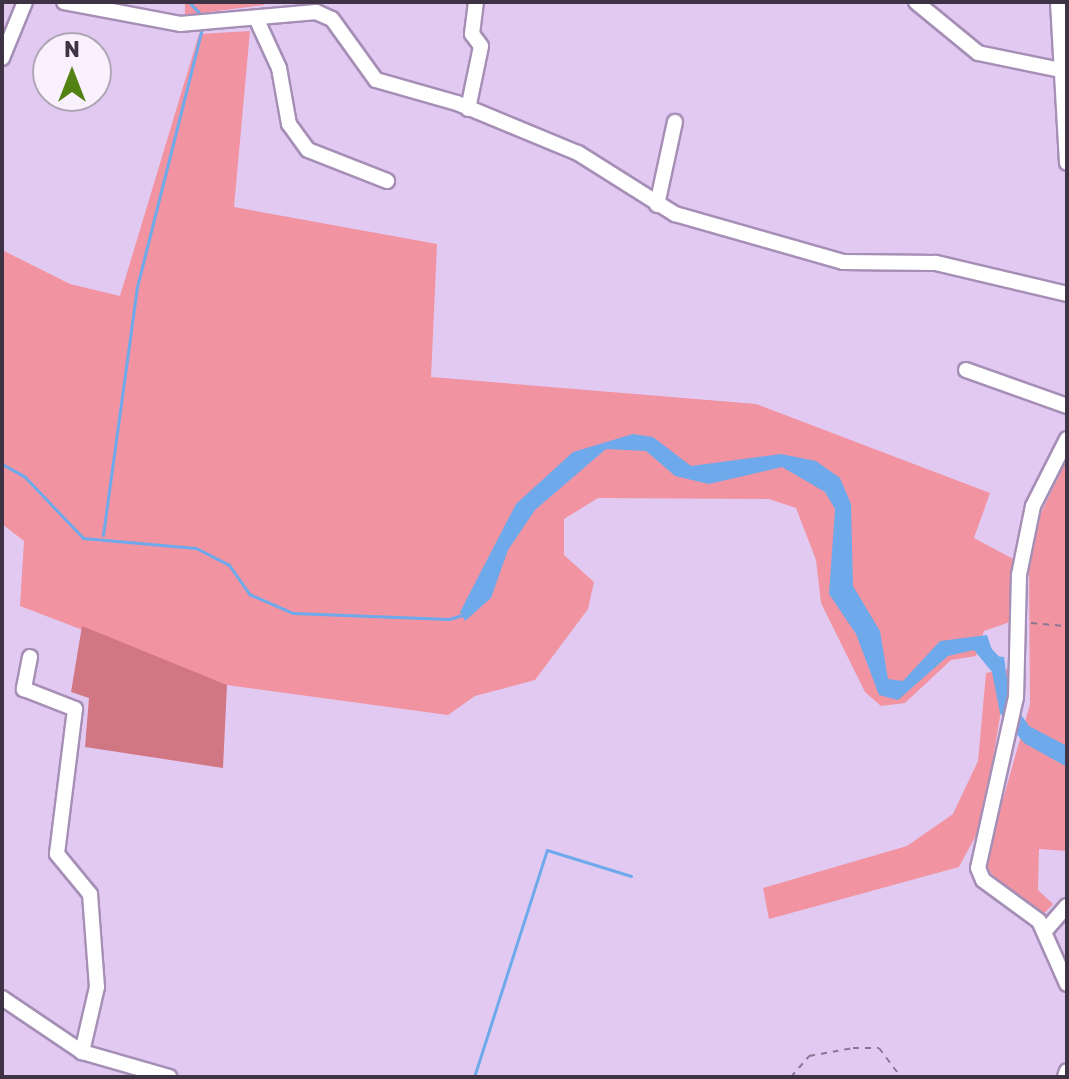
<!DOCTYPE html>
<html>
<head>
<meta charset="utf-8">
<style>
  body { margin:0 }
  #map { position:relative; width:1069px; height:1079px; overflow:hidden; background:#e2c9f2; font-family:Rubik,sans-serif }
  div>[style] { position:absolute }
  .green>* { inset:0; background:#f193a0 }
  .forest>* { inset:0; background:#d17683 }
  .water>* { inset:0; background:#6eaaeb }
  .stream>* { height:3px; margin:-1.5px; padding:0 1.5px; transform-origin:1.5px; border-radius:1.5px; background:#6eaaeb }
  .path>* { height:2px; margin-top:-1px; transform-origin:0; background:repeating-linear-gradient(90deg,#887894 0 6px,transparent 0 12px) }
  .roads { filter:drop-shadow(2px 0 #a68fb6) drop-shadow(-2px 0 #a68fb6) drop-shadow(0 2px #a68fb6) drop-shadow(0 -2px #a68fb6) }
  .minor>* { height:14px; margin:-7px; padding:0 7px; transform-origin:7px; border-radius:7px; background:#fff }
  span { translate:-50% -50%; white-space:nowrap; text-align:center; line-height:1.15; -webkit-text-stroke:8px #f9f2fe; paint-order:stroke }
  .frame { position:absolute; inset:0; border:4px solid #3d3344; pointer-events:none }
  .north { position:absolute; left:32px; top:32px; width:80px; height:80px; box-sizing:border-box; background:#f9f2fe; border:2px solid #aea6b4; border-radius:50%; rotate:0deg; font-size:22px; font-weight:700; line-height:32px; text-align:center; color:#3d3344 }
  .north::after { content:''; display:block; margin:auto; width:28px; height:36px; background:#528213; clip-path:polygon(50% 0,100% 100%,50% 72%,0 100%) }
</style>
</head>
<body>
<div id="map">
  <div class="green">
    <div style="clip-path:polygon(185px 2px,264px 2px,264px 5px,185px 15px)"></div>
    <div style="clip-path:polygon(250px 31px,234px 207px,437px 244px,431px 377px,756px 404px,990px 493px,974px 538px,1017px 561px,1010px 622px,984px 631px,976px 656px,951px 660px,905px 703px,881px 706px,865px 692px,821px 603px,816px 560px,796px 508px,769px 499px,598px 498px,564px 519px,564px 555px,594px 582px,588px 609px,535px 680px,475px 696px,448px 715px,227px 685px,20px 606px,24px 541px,2px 524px,2px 250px,70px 284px,120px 296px,199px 34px)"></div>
    <div style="clip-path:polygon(1067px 459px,1067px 851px,1039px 849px,1038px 890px,1053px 904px,1042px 916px,1005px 891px,988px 869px,988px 852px,1030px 704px,1029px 566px,1041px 513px)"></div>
    <div style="clip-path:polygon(1008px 669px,982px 824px,959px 867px,769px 919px,763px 888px,907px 846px,953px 814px,978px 761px,986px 673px)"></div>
  </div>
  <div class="forest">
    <div style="clip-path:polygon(82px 626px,227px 685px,223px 768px,85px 747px,89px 698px,71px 692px)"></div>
  </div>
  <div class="water">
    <div style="clip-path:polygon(633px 434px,653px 437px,691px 466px,781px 454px,816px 461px,840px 478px,851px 504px,853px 586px,880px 631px,888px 679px,903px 681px,940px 641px,987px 635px,994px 656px,1004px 657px,1010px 699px,1029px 726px,1067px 746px,1067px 767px,1024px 743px,1000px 713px,992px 672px,974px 650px,948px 656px,898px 700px,879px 695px,856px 634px,829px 594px,835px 509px,825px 492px,782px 467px,709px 484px,675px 476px,646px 451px,606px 449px,535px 510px,508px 550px,491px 598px,465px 621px,460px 612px,516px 504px,573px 452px)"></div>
  </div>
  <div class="stream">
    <div style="left:189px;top:2px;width:21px;rotate:47deg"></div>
    <div style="left:2px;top:464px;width:26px;rotate:29deg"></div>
    <div style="left:25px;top:477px;width:84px;rotate:46.4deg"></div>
    <div style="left:83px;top:538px;width:113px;rotate:5.1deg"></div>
    <div style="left:196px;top:548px;width:37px;rotate:27deg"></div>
    <div style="left:229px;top:565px;width:35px;rotate:55deg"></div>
    <div style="left:249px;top:594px;width:48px;rotate:23.4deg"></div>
    <div style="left:293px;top:613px;width:156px;rotate:2.2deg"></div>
    <div style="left:449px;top:619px;width:17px;rotate:-17deg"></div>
    <div style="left:103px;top:535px;width:250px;rotate:-82.2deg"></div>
    <div style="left:137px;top:287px;width:270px;rotate:-75.9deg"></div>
    <div style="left:988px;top:647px;width:16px;rotate:47deg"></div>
    <div style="left:474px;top:1077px;width:238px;rotate:-72.2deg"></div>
    <div style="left:547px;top:850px;width:88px;rotate:17.2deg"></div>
  </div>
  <div class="path">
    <div style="left:1031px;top:623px;width:36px;rotate:5deg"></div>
    <div style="left:791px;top:1077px;width:28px;rotate:-49deg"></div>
    <div style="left:809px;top:1056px;width:45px;rotate:-10.3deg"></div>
    <div style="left:853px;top:1048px;width:26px"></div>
    <div style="left:879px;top:1048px;width:36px;rotate:53deg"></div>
  </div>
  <div class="roads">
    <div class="minor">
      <div style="left:64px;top:2px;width:118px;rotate:10.7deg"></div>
      <div style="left:180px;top:24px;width:137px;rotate:-5deg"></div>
      <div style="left:316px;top:12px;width:17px;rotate:24deg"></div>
      <div style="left:332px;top:19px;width:75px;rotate:54.2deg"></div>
      <div style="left:376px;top:80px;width:84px;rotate:15.9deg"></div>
      <div style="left:457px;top:103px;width:131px;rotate:22.5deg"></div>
      <div style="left:578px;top:153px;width:115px;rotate:32.2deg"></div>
      <div style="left:675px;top:214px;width:175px;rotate:15.9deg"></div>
      <div style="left:843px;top:262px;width:93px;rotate:0.6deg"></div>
      <div style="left:936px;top:263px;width:135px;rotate:13.3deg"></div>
      <div style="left:916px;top:2px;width:80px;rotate:39.4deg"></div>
      <div style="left:978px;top:53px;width:85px;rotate:11.6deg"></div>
      <div style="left:1058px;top:2px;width:161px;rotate:86.8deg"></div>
      <div style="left:256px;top:18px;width:55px;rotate:65.3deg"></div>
      <div style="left:279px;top:68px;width:57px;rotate:79.9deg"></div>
      <div style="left:289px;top:124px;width:32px;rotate:54deg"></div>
      <div style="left:308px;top:150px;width:85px;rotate:21.4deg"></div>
      <div style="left:2px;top:58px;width:61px;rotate:-67.7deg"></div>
      <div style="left:468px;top:109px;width:64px;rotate:-78.3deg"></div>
      <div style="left:481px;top:46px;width:15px;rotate:-127deg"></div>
      <div style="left:472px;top:34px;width:32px;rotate:-83deg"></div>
      <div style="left:657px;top:205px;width:85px;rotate:-77.8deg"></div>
      <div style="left:966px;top:370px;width:107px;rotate:19.6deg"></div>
      <div style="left:1067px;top:439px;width:75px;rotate:116.9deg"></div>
      <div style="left:1033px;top:506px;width:70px;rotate:101.5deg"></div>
      <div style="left:1019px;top:575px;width:122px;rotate:91.4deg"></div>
      <div style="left:1016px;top:697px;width:175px;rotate:102.5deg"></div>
      <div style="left:978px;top:868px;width:13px;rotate:67deg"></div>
      <div style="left:983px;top:880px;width:69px;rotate:36.2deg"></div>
      <div style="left:1039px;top:921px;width:69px;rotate:66deg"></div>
      <div style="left:30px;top:657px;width:33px;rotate:101deg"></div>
      <div style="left:24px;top:689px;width:55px;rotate:21.4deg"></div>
      <div style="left:75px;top:709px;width:146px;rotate:97.1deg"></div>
      <div style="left:57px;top:854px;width:52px;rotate:50.5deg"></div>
      <div style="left:90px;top:894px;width:93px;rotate:85.7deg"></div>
      <div style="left:97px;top:987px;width:67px;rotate:103deg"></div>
      <div style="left:1045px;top:931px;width:33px;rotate:-49deg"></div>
      <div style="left:2px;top:998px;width:97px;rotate:34deg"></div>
      <div style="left:82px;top:1052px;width:91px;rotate:16deg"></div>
      <div style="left:1065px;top:1077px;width:6px;rotate:-72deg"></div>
    </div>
  </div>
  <div class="frame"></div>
  <div class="north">N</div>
</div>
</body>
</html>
